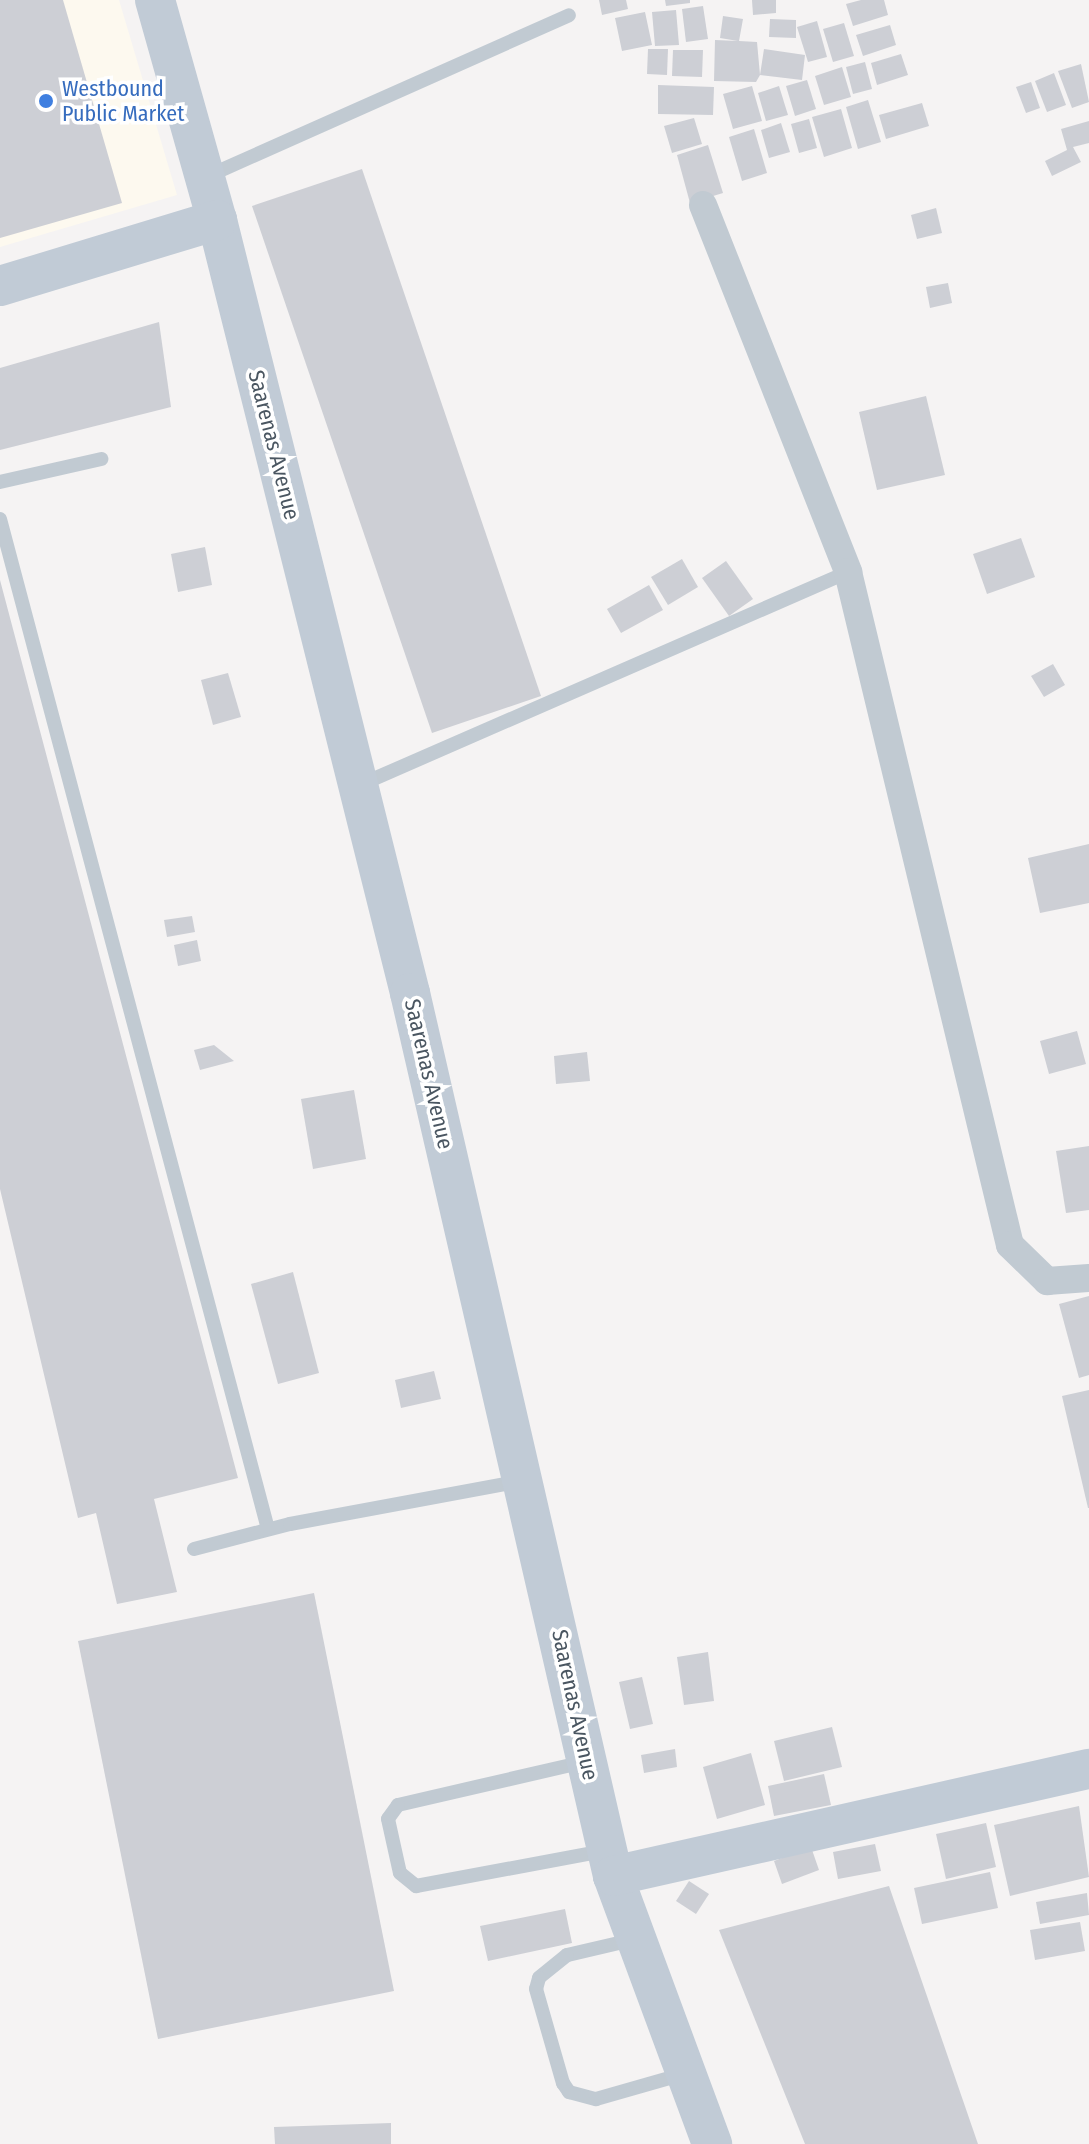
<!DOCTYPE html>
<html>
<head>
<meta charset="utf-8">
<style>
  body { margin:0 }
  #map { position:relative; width:1089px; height:2144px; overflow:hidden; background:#f5f3f3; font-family:"Fira Sans Condensed",sans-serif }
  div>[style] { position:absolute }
  .commercial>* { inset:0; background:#fdf9ef }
  .building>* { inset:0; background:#cdcfd5 }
  .lane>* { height:14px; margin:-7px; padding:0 7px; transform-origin:7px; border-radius:7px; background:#c1cad2 }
  .street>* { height:28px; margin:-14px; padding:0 14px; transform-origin:14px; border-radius:14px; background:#c1cad2 }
  .secondary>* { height:40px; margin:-20px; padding:0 20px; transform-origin:20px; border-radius:20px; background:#c1cbd6 }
  .dots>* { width:22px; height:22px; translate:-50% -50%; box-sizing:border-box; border:4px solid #fff; border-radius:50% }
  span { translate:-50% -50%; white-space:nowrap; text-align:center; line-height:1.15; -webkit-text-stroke:7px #fff; paint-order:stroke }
  .shop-label { font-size:22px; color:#366cbe }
  .left { translate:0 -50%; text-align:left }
  .street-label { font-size:22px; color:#4a5661 }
</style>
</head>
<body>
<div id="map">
  <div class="commercial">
    <div style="clip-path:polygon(0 0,119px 0,177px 195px,0 247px)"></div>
  </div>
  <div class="building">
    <div style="clip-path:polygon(0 0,63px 0,122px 203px,0 238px)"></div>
    <div style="clip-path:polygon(599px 0,626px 0,628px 9px,602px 15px)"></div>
    <div style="clip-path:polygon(665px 0,690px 0,690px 3px,666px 6px)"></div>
    <div style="clip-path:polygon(752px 0,776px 0,776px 13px,753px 15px)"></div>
    <div style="clip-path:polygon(861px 0,884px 0,888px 15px,853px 26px,846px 4px)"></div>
    <div style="clip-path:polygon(703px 6px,708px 39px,686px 42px,682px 9px)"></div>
    <div style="clip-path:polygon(676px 10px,679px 45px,655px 46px,652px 12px)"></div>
    <div style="clip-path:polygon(645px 12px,652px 45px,622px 51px,615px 18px)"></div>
    <div style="clip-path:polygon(723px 16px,743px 19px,739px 41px,757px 42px,760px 75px,764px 49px,805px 55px,802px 80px,760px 75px,756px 82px,714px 81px,715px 40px,738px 41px,720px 38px)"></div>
    <div style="clip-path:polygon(770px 19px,796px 20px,796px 38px,769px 37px)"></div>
    <div style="clip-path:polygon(817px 21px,827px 57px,808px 62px,797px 27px)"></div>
    <div style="clip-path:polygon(844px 23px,854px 56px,833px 62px,823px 29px)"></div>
    <div style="clip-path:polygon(890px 25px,896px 45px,863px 56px,856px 35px)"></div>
    <div style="clip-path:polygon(648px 49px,668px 49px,667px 75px,647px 74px)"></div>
    <div style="clip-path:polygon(673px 50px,703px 50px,702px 77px,672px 76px)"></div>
    <div style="clip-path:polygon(901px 54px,908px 75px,877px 85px,871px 63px)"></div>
    <div style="clip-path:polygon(865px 62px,872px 89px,853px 94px,846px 67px)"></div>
    <div style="clip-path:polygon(1081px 64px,1089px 102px,1072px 108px,1058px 71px)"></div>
    <div style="clip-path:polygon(842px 67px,851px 97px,824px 105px,815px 76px)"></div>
    <div style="clip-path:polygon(1054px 73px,1066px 105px,1047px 112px,1035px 81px)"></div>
    <div style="clip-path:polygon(807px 80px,816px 109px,795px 116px,786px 86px)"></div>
    <div style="clip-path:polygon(1031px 82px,1040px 108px,1026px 113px,1016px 87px)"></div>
    <div style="clip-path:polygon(658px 85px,714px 87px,713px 115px,658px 114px)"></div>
    <div style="clip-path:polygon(752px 86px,762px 121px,733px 129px,723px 94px)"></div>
    <div style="clip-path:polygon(779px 86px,788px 115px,766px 121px,758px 93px)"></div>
    <div style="clip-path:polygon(868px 100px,881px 142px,858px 149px,846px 107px)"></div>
    <div style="clip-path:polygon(922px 103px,929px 126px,886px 139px,879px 115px)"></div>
    <div style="clip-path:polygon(841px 109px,852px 148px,824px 157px,812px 117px)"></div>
    <div style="clip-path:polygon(694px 118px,702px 144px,672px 153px,664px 126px)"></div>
    <div style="clip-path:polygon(809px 119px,817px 148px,799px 153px,791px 124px)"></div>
    <div style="clip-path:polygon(1089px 121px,1089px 143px,1073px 147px,1081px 162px,1052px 176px,1045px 161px,1067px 150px,1061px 129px)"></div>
    <div style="clip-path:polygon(781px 123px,790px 152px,769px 158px,761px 130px)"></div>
    <div style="clip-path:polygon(754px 129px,767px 173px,742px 181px,729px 137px)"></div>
    <div style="clip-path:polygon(708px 145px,723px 193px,690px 203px,677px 155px)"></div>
    <div style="clip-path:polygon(362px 169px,541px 696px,432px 733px,252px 206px)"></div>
    <div style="clip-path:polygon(936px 208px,942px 233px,917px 239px,911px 215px)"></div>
    <div style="clip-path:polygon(948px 283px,952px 303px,930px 308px,926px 287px)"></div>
    <div style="clip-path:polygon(159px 322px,171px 407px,0 450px,0 368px)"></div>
    <div style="clip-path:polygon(926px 396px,945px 475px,877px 490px,859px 412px)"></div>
    <div style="clip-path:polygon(1021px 538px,1035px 577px,987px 594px,973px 554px)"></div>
    <div style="clip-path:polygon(205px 547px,212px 585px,178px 592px,171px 554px)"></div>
    <div style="clip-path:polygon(682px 559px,698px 587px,668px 605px,651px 577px)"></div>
    <div style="clip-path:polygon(726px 561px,753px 599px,729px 616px,702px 578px)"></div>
    <div style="clip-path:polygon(0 580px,238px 1478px,154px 1499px,177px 1592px,117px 1604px,96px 1513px,78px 1518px,0 1189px)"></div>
    <div style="clip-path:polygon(649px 585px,663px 610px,621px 633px,607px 609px)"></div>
    <div style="clip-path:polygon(1053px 664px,1065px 685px,1044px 697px,1031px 676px)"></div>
    <div style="clip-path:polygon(228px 673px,241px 717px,213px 725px,201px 680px)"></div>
    <div style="clip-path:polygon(1089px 844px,1089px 903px,1040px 913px,1028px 858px)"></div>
    <div style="clip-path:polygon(192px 916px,195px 932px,167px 937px,164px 920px)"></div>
    <div style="clip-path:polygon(197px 940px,201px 961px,178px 966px,174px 945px)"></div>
    <div style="clip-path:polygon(1077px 1031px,1086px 1064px,1049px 1074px,1040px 1041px)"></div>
    <div style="clip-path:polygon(214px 1045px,234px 1061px,200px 1070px,194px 1050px)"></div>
    <div style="clip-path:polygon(587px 1052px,590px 1081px,556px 1084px,554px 1056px)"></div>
    <div style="clip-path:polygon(354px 1090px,366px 1159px,313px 1169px,301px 1099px)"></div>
    <div style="clip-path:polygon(1089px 1146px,1089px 1210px,1066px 1213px,1056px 1151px)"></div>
    <div style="clip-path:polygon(293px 1272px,319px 1373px,278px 1384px,251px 1284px)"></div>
    <div style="clip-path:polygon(1089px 1296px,1089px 1375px,1079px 1378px,1059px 1304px)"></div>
    <div style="clip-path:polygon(434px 1371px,441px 1399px,401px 1408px,395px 1380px)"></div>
    <div style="clip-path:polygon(1089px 1390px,1089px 1508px,1088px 1508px,1062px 1396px)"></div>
    <div style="clip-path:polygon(314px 1593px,394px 1991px,158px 2039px,78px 1641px)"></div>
    <div style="clip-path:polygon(708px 1652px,714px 1701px,684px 1705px,677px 1657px)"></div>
    <div style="clip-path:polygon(642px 1677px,653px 1724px,630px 1729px,619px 1682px)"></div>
    <div style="clip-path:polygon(832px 1727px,842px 1767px,784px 1781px,774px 1741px)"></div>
    <div style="clip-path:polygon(675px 1749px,677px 1767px,644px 1773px,641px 1755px)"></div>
    <div style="clip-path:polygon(751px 1753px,765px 1805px,717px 1819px,703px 1767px)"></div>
    <div style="clip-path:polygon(824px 1774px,831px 1805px,774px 1816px,768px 1786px)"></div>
    <div style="clip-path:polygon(1079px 1806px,1089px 1877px,1010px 1896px,994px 1825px)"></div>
    <div style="clip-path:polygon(986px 1823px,996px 1867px,946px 1879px,936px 1834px)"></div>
    <div style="clip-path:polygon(875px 1844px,881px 1871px,838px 1879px,833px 1852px)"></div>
    <div style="clip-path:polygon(811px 1847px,819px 1870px,782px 1884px,774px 1861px)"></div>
    <div style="clip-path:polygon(990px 1872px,998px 1908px,922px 1924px,914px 1888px)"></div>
    <div style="clip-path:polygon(689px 1881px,709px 1894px,696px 1914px,676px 1901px)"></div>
    <div style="clip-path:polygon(889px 1886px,978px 2144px,805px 2144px,719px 1930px)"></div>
    <div style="clip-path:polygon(1087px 1893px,1089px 1915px,1040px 1924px,1036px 1902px)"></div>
    <div style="clip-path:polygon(565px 1909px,572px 1943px,488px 1961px,480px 1926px)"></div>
    <div style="clip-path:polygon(1080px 1922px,1085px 1951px,1035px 1960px,1030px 1930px)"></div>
    <div style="clip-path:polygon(391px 2123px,391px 2144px,275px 2144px,274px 2127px)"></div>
  </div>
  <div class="lane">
    <div style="left:208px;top:176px;width:395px;rotate:-24deg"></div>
    <div style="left:0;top:482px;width:104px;rotate:-12.8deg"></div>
    <div style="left:0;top:519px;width:1045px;rotate:75.14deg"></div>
    <div style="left:362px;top:784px;width:530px;rotate:-23.57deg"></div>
    <div style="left:194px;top:1549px;width:99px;rotate:-14.6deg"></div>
    <div style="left:290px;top:1524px;width:235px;rotate:-10.5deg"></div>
    <div style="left:584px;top:1762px;width:191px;rotate:167deg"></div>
    <div style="left:398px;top:1805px;width:17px;rotate:126deg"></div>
    <div style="left:388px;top:1819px;width:55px;rotate:77.5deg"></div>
    <div style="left:400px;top:1873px;width:21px;rotate:39deg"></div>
    <div style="left:416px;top:1886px;width:190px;rotate:-10.6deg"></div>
    <div style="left:636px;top:1939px;width:71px;rotate:166.9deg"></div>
    <div style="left:567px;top:1955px;width:36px;rotate:141deg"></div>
    <div style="left:539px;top:1978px;width:11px;rotate:105deg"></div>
    <div style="left:536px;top:1989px;width:98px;rotate:74deg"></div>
    <div style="left:563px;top:2083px;width:11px;rotate:56deg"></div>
    <div style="left:569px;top:2092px;width:28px;rotate:15deg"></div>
    <div style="left:596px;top:2099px;width:91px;rotate:-15.9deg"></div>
  </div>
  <div class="street">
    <div style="left:703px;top:205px;width:395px;rotate:68.4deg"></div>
    <div style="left:848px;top:572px;width:692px;rotate:76.47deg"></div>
    <div style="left:1010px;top:1245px;width:52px;rotate:44.2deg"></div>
    <div style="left:1047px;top:1281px;width:42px;rotate:-4.1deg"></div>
  </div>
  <div class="secondary">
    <div style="left:155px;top:0;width:229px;rotate:74.3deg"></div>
    <div style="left:217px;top:220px;width:797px;rotate:75.98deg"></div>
    <div style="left:410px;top:993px;width:906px;rotate:77.05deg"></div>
    <div style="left:613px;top:1876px;width:286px;rotate:69.7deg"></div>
    <div style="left:0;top:286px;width:227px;rotate:-16.9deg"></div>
    <div style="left:613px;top:1876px;width:488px;rotate:-12.7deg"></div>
  </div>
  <div class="dots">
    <div style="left:46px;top:101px;background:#3f7fe0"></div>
  </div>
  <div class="shop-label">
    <span class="left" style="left:62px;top:101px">Westbound<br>Public Market</span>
  </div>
  <div class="street-label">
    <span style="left:274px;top:445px;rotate:76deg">Saarenas Avenue</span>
    <span style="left:429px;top:1074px;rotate:77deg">Saarenas Avenue</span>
    <span style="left:575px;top:1705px;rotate:78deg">Saarenas Avenue</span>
  </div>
</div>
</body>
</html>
